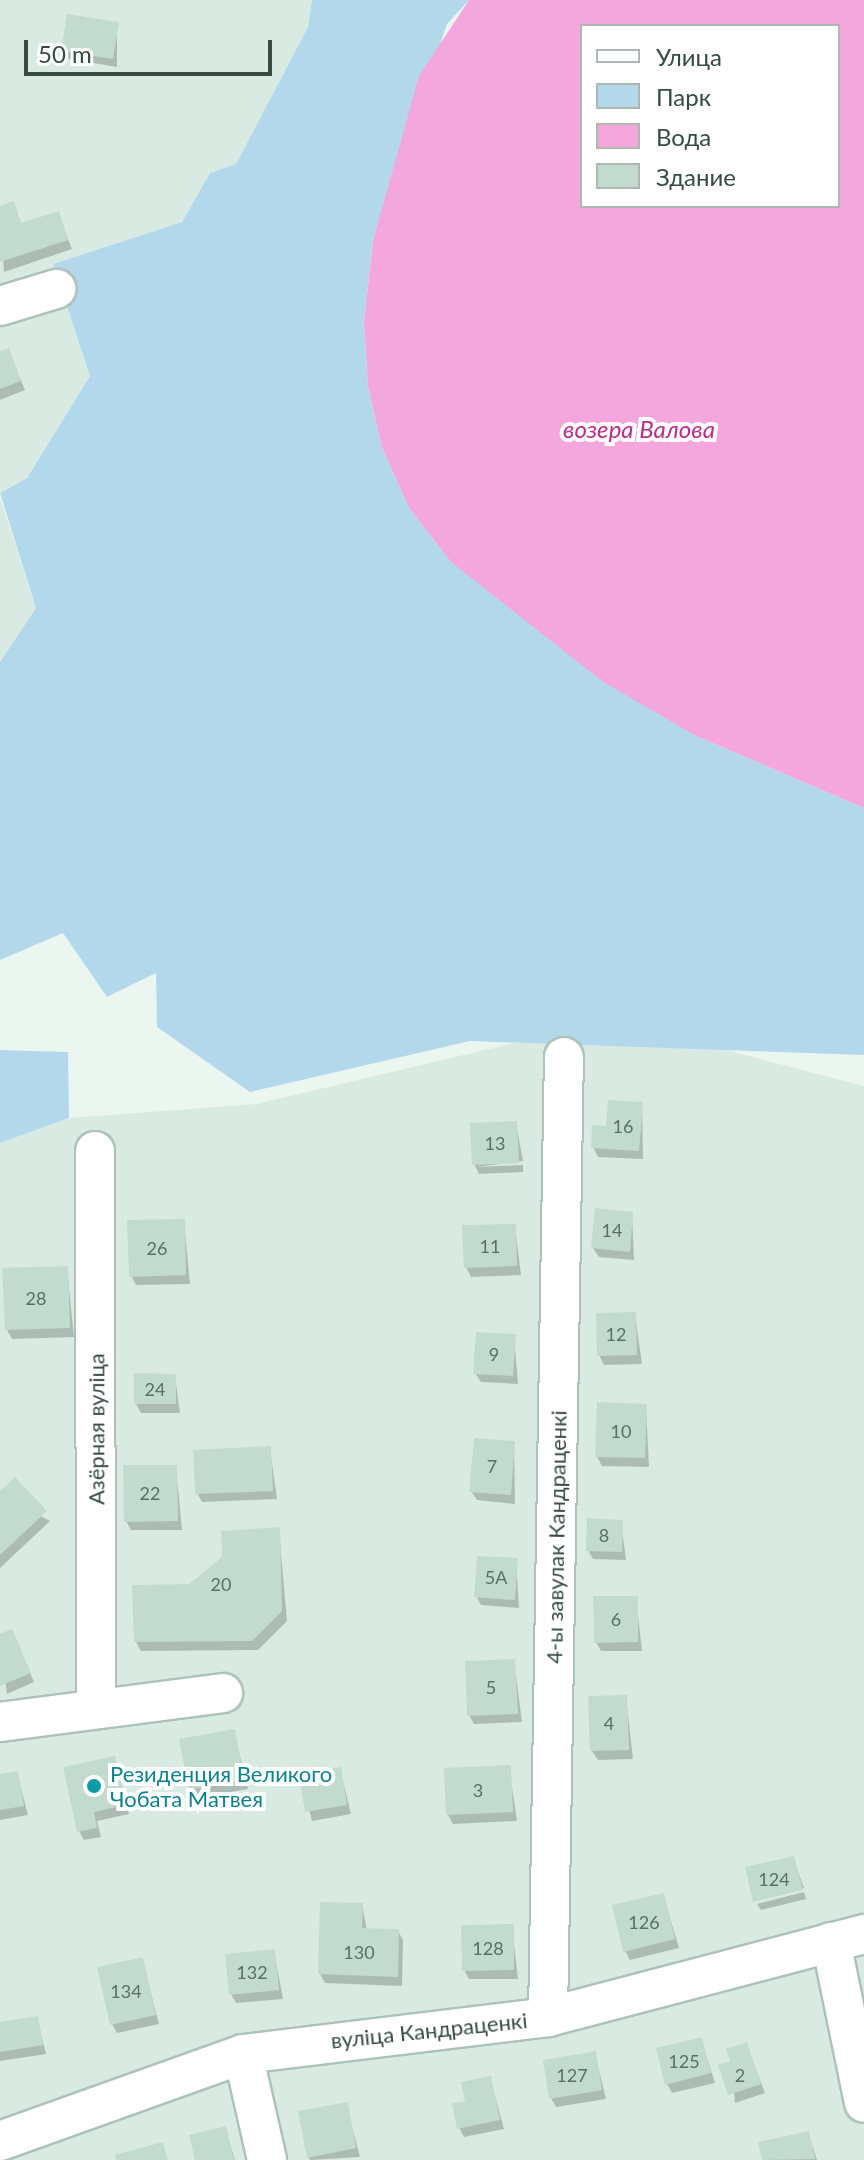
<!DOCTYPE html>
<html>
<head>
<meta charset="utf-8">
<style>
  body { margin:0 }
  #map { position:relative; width:864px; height:2160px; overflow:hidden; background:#ebf6f1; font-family:Lato,sans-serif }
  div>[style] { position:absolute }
  .residential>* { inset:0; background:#d9eae3 }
  .green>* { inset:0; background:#b4d8eb }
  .water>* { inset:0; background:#f3a7dd }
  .shadow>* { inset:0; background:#0003 }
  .building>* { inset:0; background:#c3dbcf }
  .roads { filter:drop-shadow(2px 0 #adc2b8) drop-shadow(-2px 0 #adc2b8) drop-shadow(0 2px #adc2b8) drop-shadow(0 -2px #adc2b8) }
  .minor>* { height:38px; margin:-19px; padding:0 19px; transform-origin:19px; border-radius:19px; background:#fff }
  .dots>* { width:22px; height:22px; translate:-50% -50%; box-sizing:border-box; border:4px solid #fff; border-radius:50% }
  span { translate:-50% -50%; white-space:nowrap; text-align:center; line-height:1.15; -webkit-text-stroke:8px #fff; paint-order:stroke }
  .number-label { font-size:18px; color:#5b6f64 }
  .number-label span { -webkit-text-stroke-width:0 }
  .street-label { font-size:22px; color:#384b41 }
  .culture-label { font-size:22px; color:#0d838f }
  .left { translate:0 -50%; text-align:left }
  .water-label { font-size:24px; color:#bb2d8f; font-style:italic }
  .legend { position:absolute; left:580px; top:24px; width:260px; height:184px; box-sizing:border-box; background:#fff; border:2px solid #afb7b3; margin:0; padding:10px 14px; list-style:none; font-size:24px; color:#384b41 }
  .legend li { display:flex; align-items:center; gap:16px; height:40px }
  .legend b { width:40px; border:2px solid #afb7b3 }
  .scale { position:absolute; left:24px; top:40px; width:248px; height:36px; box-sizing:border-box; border:4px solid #384b41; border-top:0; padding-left:10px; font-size:24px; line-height:28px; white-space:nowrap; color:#384b41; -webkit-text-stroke:6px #fff; paint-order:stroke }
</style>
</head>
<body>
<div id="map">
  <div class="residential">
    <div style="clip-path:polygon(0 0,312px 0,308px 27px,236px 164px,210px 173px,182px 222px,53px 264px,90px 376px,27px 478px,0 493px)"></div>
    <div style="clip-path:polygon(0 498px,36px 608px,0 662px)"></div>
    <div style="clip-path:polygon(611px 1020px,864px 1086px,864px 2160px,0 2160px,0 1143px,69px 1118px,256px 1104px)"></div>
  </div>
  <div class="green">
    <div style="clip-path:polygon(312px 0,469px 0,447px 24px,373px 240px,364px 322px,368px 386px,382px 448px,409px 508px,451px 562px,694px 735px,864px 808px,864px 1055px,470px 1041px,250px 1092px,157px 1027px,156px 973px,107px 997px,63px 933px,0 960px,0 662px,36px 608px,0 493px,27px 478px,90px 376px,53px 264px,182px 222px,210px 173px,236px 164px,308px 27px)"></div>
    <div style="clip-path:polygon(0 1050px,68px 1052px,69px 1118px,0 1143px)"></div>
  </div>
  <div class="water">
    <div style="clip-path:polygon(evenodd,469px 0,864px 0,864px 808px,694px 735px,602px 681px,451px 562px,409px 508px,382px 448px,368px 386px,364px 322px,373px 241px,419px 76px,469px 0,582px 26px,838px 26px,838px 206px,582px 206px,582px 26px)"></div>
  </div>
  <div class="shadow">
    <div style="clip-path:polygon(117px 24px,117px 67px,69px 59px,63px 50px)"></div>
    <div style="clip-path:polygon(13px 204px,22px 225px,58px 214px,72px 249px,4px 272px,0 208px)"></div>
    <div style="clip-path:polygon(8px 350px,25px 390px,0 400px,0 353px)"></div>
    <div style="clip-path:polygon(642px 1104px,643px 1159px,598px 1157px,593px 1147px,608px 1128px)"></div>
    <div style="clip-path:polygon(516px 1123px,523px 1161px,476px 1167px,523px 1165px,523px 1172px,479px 1174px,474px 1164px)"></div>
    <div style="clip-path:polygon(632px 1214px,634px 1260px,599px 1257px,593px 1248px)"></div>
    <div style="clip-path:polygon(184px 1221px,190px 1284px,136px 1285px,131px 1276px)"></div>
    <div style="clip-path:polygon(515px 1226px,521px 1275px,471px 1277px,466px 1267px)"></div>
    <div style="clip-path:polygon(67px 1268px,74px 1337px,12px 1339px,7px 1330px)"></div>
    <div style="clip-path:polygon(635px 1314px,642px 1364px,604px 1365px,599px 1355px)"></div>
    <div style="clip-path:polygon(514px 1336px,518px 1384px,481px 1382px,475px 1373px)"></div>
    <div style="clip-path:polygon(175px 1376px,180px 1413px,141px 1413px,136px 1404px)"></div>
    <div style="clip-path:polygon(646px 1406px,649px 1467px,602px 1466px,597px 1457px)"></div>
    <div style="clip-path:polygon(514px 1443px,515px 1504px,477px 1500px,471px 1491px)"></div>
    <div style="clip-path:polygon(270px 1449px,277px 1499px,202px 1502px,197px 1493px)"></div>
    <div style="clip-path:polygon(176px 1467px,182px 1530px,131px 1530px,126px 1521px)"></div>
    <div style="clip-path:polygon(0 1494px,50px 1521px,0 1568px)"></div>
    <div style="clip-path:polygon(621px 1522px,626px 1560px,593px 1559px,588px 1550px)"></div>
    <div style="clip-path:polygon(279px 1530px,287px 1621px,258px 1650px,141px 1651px,136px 1642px,190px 1586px)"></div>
    <div style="clip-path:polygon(516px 1560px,519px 1608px,481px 1605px,476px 1596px)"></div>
    <div style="clip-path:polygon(636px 1598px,642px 1651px,601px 1651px,596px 1642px)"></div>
    <div style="clip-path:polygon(0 1636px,16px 1640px,34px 1682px,7px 1694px)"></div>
    <div style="clip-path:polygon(514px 1661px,522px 1722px,474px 1724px,469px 1715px)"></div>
    <div style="clip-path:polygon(626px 1697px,633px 1759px,598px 1760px,592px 1751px)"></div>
    <div style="clip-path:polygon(234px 1731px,248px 1789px,196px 1798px,191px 1789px)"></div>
    <div style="clip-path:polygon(114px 1758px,129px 1814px,97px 1821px,101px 1837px,84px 1840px,79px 1831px)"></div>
    <div style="clip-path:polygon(509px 1767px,517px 1821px,453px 1824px,448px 1815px)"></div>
    <div style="clip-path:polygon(340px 1769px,351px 1814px,312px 1821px,301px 1776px)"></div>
    <div style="clip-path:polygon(17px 1773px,28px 1815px,0 1820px,0 1776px)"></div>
    <div style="clip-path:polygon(793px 1858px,804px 1888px,755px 1900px)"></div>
    <div style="clip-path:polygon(804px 1892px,806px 1899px,761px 1910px,757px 1904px)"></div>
    <div style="clip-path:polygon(663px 1895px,679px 1948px,630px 1960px,625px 1951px)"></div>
    <div style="clip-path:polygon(362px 1905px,367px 1930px,398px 1931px,403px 1940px,402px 1986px,325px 1983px,320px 1974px)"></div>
    <div style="clip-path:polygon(512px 1927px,518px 1979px,469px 1979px,464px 1970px)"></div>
    <div style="clip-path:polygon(274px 1951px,283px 1999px,236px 2003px,231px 1994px)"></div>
    <div style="clip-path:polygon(142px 1959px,159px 2024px,117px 2033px,112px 2024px)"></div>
    <div style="clip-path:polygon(37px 2018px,46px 2054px,0 2061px,0 2024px)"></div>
    <div style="clip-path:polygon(701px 2039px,715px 2083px,672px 2093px,667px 2084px)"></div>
    <div style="clip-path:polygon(746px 2044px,765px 2093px,735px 2103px,732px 2063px)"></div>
    <div style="clip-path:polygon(595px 2054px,606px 2099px,556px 2107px,551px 2098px)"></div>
    <div style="clip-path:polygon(490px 2078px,504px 2129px,464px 2137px,459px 2128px)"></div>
    <div style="clip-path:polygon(346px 2104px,360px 2157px,310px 2160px,308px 2157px)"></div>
    <div style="clip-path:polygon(225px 2128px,235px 2160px,197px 2160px)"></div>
    <div style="clip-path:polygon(808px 2133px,817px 2160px,764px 2160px,760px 2144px)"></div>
  </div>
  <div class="building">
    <div style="clip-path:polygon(67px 14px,119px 22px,113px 59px,61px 51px)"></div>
    <div style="clip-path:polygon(14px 201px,21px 223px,59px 211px,68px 240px,0 262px,0 206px)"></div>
    <div style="clip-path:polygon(9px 348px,21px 381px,0 389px,0 351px)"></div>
    <div style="clip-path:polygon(608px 1100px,643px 1102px,639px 1151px,591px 1148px,592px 1125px,606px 1126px)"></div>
    <div style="clip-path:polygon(517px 1121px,519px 1163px,472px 1165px,470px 1123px)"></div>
    <div style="clip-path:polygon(595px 1208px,633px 1212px,630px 1252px,591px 1248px)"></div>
    <div style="clip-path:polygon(185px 1219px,186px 1275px,129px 1277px,127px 1220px)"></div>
    <div style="clip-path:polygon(516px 1224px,517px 1266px,464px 1268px,462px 1225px)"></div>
    <div style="clip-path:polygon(68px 1266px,70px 1328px,5px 1330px,2px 1268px)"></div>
    <div style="clip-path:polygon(636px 1312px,637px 1355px,597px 1356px,596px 1313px)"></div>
    <div style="clip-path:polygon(476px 1332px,516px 1334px,513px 1376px,473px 1374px)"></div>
    <div style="clip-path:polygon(134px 1373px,176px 1374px,176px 1404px,134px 1404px)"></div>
    <div style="clip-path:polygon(597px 1402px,647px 1404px,645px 1458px,595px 1457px)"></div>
    <div style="clip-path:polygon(474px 1438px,515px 1441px,511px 1495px,469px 1492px)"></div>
    <div style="clip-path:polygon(271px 1446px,273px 1491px,195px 1494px,193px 1450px)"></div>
    <div style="clip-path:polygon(123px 1465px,177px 1465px,178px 1521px,124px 1522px)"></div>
    <div style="clip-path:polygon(15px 1477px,47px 1511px,0 1555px,0 1491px)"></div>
    <div style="clip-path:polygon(587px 1518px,623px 1520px,622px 1552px,586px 1551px)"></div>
    <div style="clip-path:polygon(280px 1527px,282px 1611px,252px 1641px,134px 1642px,132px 1585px,189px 1584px,222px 1557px,221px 1531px)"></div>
    <div style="clip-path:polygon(477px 1556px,518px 1558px,515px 1600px,474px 1597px)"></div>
    <div style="clip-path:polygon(593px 1596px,638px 1596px,638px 1642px,594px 1643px)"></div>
    <div style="clip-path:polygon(12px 1629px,31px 1673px,0 1686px,0 1634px)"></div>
    <div style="clip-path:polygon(515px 1659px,518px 1714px,467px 1716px,465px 1661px)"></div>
    <div style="clip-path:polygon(627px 1695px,629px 1750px,590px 1751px,588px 1696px)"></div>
    <div style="clip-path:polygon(235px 1729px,244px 1779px,189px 1790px,179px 1739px)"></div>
    <div style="clip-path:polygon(115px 1756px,125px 1805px,94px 1812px,97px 1828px,77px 1832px,63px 1767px)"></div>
    <div style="clip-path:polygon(511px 1765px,513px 1812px,446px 1815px,444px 1768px)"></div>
    <div style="clip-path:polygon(341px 1767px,347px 1805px,305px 1812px,299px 1775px)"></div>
    <div style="clip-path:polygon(18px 1771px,24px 1806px,0 1810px,0 1774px)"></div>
    <div style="clip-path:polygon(794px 1856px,803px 1890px,753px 1902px,745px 1867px)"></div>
    <div style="clip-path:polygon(664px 1893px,675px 1939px,623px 1952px,612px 1905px)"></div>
    <div style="clip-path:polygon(320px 1902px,363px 1903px,362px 1928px,399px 1929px,398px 1977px,318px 1974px)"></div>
    <div style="clip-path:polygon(514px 1924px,514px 1970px,462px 1971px,461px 1925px)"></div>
    <div style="clip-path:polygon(275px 1949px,279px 1990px,229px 1995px,225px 1954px)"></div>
    <div style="clip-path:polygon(143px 1957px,156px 2015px,110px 2025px,97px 1967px)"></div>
    <div style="clip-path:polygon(38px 2016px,43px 2045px,0 2052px,0 2022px)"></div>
    <div style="clip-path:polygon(702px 2037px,711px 2073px,665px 2085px,656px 2048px)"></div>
    <div style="clip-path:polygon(747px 2042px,761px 2084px,728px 2095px,718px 2065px,730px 2061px,726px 2049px)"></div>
    <div style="clip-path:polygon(596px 2051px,602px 2090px,549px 2099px,543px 2060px)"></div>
    <div style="clip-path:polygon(491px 2076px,500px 2120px,457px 2129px,452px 2103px,465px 2101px,461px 2082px)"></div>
    <div style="clip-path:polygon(348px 2102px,356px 2148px,307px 2158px,298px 2111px)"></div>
    <div style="clip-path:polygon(226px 2126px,234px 2160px,195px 2160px,189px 2135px)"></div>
    <div style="clip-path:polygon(809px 2131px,815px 2159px,762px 2160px,758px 2142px)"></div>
    <div style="clip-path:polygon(163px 2142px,168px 2160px,116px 2160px,115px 2155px)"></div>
  </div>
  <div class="roads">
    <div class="minor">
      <div style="left:0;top:306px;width:59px;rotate:-16.9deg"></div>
      <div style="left:95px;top:1151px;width:555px;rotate:89.9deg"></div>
      <div style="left:0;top:1722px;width:225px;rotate:-7.4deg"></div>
      <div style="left:831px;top:1942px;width:164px;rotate:78.4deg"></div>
      <div style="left:548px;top:2017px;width:960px;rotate:-89.05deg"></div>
      <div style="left:243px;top:2054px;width:109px;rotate:77.2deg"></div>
      <div style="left:0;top:2141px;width:258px;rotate:-19.7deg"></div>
      <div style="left:243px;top:2054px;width:307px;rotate:-6.9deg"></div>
      <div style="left:548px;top:2017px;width:327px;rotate:-14.7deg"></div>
    </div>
  </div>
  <div class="dots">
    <div style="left:94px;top:1786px;background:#0f9aa8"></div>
  </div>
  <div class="number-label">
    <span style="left:623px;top:1126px">16</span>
    <span style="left:495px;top:1143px">13</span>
    <span style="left:612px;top:1230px">14</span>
    <span style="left:490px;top:1246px">11</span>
    <span style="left:157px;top:1248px">26</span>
    <span style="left:36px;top:1298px">28</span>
    <span style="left:616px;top:1334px">12</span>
    <span style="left:494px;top:1354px">9</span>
    <span style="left:155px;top:1389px">24</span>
    <span style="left:621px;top:1431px">10</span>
    <span style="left:492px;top:1466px">7</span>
    <span style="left:150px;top:1493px">22</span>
    <span style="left:604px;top:1535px">8</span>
    <span style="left:496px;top:1577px">5А</span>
    <span style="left:221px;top:1584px">20</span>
    <span style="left:616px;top:1619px">6</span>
    <span style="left:491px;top:1687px">5</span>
    <span style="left:609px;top:1723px">4</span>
    <span style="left:478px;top:1790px">3</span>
    <span style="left:774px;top:1879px">124</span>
    <span style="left:644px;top:1922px">126</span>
    <span style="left:488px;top:1948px">128</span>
    <span style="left:359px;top:1952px">130</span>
    <span style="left:252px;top:1972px">132</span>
    <span style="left:126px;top:1991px">134</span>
    <span style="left:684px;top:2061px">125</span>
    <span style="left:572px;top:2075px">127</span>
    <span style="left:740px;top:2075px">2</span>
  </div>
  <div class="street-label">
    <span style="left:96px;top:1429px;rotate:-90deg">Азёрная вуліца</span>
    <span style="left:556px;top:1537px;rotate:-89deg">4-ы завулак Кандраценкі</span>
    <span style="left:429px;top:2030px;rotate:-6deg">вуліца Кандраценкі</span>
  </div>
  <div class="culture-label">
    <span class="left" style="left:110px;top:1786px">Резиденция Великого<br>Чобата Матвея</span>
  </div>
  <div class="water-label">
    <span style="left:639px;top:429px">возера Валова</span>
  </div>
  <ul class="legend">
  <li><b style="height:10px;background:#fff"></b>Улица</li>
  <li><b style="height:22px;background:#b4d8eb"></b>Парк</li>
  <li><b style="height:22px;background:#f3a7dd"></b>Вода</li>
  <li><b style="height:22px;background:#c3dbcf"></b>Здание</li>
  </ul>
  <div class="scale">50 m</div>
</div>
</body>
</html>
